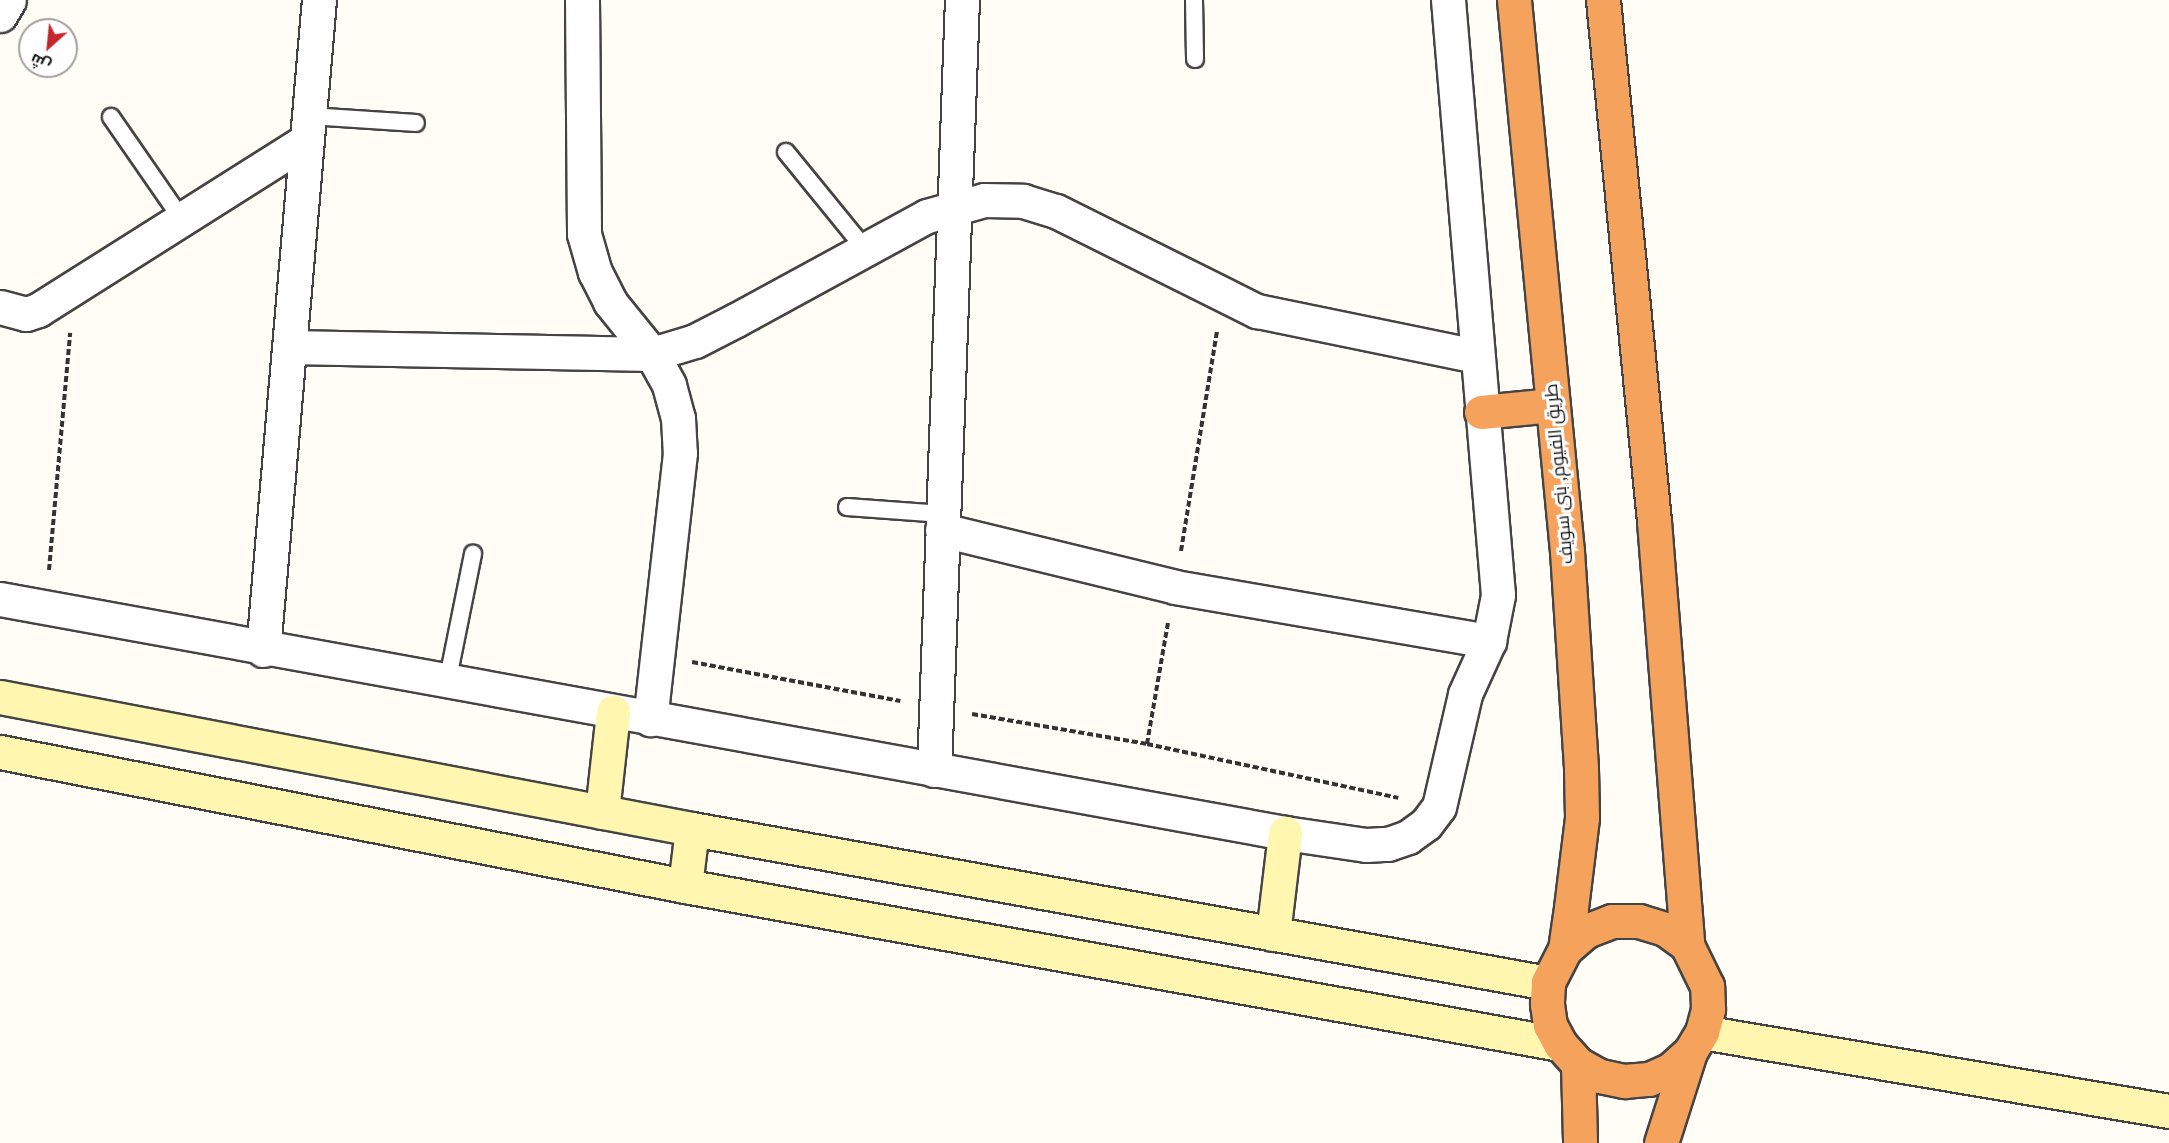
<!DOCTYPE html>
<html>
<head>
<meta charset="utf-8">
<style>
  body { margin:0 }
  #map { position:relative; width:2169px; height:1143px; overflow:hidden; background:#fffdf5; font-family:"Times New Roman",Cairo,serif }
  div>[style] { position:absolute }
  .path>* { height:4px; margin-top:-2px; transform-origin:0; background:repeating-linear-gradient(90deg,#333 0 6px,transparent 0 9px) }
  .roads { filter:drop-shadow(2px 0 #444) drop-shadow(-2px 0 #444) drop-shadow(0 2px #444) drop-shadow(0 -2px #444) }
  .lane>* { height:16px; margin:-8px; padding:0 8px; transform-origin:8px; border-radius:8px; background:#fff }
  .street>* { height:33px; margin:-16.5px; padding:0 16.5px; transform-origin:16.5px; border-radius:16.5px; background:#fff }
  .secondary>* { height:33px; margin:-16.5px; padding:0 16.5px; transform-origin:16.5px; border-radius:16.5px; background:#fff6b0 }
  .highway>* { height:33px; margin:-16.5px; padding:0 16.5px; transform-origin:16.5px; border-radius:16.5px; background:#f5a25d }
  span { translate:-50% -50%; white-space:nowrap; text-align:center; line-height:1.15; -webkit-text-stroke:6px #fff; paint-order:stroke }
  .street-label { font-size:18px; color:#111 }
  .north { position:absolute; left:18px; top:18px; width:60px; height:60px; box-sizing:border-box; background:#fff; border:2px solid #a0a0a0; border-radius:50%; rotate:207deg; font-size:16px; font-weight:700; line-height:24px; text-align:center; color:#111 }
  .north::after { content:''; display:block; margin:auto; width:21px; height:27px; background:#c4262e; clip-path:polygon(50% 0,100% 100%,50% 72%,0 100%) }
</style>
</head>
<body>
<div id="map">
  <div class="path">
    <div style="left:1181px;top:551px;width:224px;rotate:-80.7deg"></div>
    <div style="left:49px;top:570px;width:238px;rotate:-84.9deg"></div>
    <div style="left:692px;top:662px;width:212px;rotate:10.6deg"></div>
    <div style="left:972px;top:714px;width:178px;rotate:9.7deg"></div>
    <div style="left:1147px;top:744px;width:257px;rotate:12.1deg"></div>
    <div style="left:1147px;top:744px;width:123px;rotate:-80.2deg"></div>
  </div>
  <div class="roads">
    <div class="lane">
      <div style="left:1194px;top:0;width:59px;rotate:89deg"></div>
      <div style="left:310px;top:116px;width:106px;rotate:3.8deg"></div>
      <div style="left:111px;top:117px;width:126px;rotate:55.3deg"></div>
      <div style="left:786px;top:152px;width:127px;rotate:50.8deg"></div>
      <div style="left:847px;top:507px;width:96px;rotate:4.2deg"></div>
      <div style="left:447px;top:683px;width:132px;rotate:-78.6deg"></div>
    </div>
    <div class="street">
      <div style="left:582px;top:0;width:234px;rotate:89.5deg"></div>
      <div style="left:584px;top:234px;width:40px;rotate:74deg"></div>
      <div style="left:595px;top:272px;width:34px;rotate:63deg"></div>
      <div style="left:610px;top:302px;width:67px;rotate:51.1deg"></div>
      <div style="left:652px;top:354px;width:35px;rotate:61deg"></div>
      <div style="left:669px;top:385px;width:34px;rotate:75deg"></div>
      <div style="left:678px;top:418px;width:35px;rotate:87deg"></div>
      <div style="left:680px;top:453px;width:268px;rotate:96.4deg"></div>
      <div style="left:0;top:15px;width:17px;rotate:-59deg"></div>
      <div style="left:0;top:307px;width:27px;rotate:15deg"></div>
      <div style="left:26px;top:314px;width:13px;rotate:-18deg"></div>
      <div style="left:38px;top:310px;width:318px;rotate:-32.3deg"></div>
      <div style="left:289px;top:347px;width:363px;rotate:1.1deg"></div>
      <div style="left:652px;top:354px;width:45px;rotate:-16.8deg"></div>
      <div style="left:695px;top:341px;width:46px;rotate:-27.1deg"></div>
      <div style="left:736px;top:320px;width:217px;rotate:-28.6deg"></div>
      <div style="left:927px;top:216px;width:59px;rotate:-15.7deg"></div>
      <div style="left:984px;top:200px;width:39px;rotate:1deg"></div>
      <div style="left:1023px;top:201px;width:34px;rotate:17deg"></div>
      <div style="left:1056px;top:211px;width:225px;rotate:26.5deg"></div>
      <div style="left:1257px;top:311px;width:224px;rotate:11.6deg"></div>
      <div style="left:942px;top:530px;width:240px;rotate:13.7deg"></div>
      <div style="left:1175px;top:587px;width:319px;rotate:9.8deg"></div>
      <div style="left:0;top:599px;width:1306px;rotate:10.32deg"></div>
      <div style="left:1285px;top:833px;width:82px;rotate:8.4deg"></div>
      <div style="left:1366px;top:845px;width:22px;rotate:-3deg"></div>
      <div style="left:1388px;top:844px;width:21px;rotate:-19deg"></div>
      <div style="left:1408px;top:837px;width:22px;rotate:-36deg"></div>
      <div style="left:1426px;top:824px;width:21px;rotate:-53deg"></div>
      <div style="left:1439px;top:807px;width:116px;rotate:-77deg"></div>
      <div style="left:1465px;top:694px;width:58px;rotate:-65.6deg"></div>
      <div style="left:1489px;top:641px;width:47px;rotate:-78.9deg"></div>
      <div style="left:1498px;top:595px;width:597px;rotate:-94.8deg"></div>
      <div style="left:263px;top:650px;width:652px;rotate:-85.08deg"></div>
      <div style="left:934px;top:770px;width:771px;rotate:-87.92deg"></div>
    </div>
    <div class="secondary">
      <div style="left:0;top:697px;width:704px;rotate:10.8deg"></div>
      <div style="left:692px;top:829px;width:870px;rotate:10.2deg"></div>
      <div style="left:0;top:752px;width:698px;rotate:11.07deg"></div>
      <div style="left:685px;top:886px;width:889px;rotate:10.24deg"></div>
      <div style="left:602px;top:812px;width:101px;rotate:-83.7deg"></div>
      <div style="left:685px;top:886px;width:57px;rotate:-83deg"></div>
      <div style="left:1273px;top:934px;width:102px;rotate:-83.2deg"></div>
      <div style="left:1702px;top:1032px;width:474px;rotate:9.6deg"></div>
    </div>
    <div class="highway">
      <div style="left:1514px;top:0;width:554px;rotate:84.51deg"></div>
      <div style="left:1567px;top:551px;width:218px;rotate:86.3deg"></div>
      <div style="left:1581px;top:769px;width:49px;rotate:88.8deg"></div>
      <div style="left:1582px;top:818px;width:91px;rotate:97deg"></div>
      <div style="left:1571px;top:908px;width:41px;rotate:98.3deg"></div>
      <div style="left:1565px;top:949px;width:38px;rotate:117deg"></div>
      <div style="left:1548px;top:983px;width:21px;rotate:93deg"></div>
      <div style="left:1547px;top:1004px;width:21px;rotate:82deg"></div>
      <div style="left:1550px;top:1025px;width:21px;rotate:62deg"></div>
      <div style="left:1560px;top:1044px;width:27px;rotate:48deg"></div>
      <div style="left:1578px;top:1064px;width:25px;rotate:29deg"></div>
      <div style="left:1600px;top:1076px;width:25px;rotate:12deg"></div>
      <div style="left:1624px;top:1081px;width:25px;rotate:-5deg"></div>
      <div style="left:1649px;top:1079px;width:24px;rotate:-24deg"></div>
      <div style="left:1671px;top:1069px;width:25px;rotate:-42deg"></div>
      <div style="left:1690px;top:1052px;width:23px;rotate:-59deg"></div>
      <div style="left:1702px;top:1032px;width:24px;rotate:-75deg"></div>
      <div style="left:1708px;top:1009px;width:23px;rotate:-92deg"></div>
      <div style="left:1707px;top:986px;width:46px;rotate:-116deg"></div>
      <div style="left:1687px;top:945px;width:27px;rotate:-144deg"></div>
      <div style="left:1665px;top:929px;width:27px;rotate:-163deg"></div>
      <div style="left:1639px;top:921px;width:27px;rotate:180deg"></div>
      <div style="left:1612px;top:921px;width:28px;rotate:159deg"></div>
      <div style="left:1586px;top:931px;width:28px;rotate:139deg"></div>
      <div style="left:1603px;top:0;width:523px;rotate:84.41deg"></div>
      <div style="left:1654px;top:521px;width:425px;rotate:85.5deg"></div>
      <div style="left:1481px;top:412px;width:72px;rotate:-5.6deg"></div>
      <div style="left:1578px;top:1064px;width:79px;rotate:88.5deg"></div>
      <div style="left:1661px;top:1143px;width:96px;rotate:-72.3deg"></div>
    </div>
  </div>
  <div class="street-label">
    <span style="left:1559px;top:474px;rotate:-95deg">طريق الفيوم, بنى سويف</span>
  </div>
  <div class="north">ش</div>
</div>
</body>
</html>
